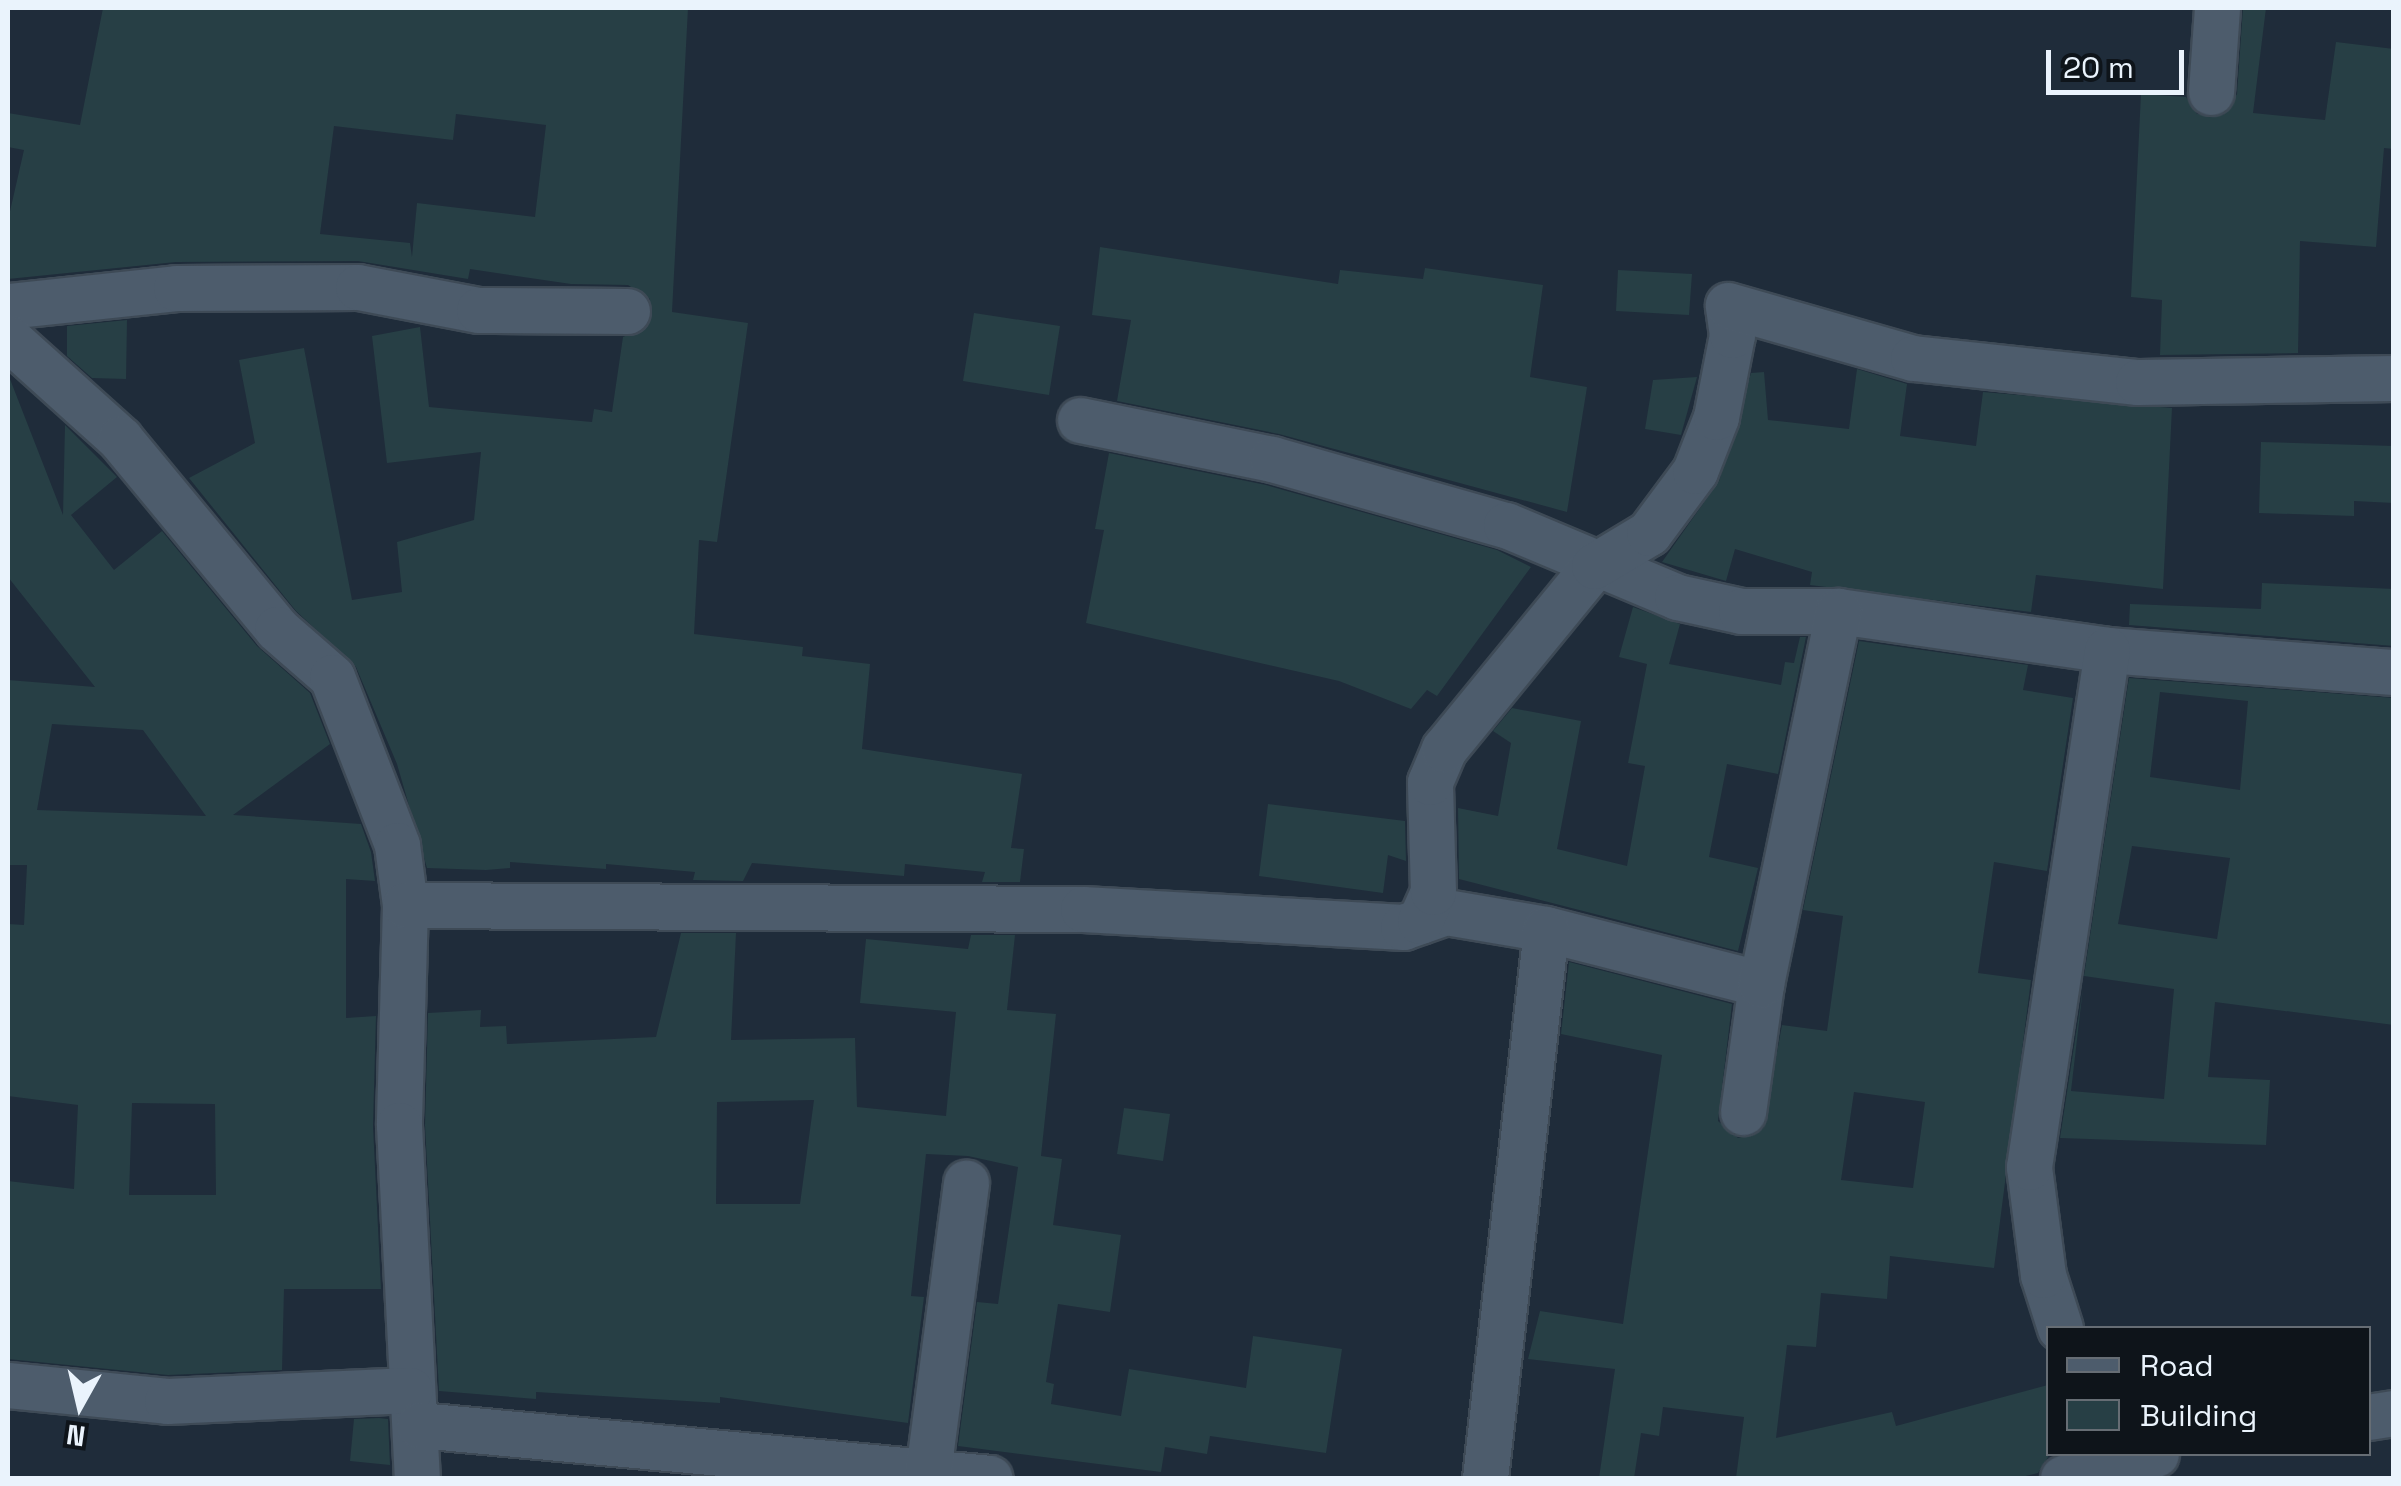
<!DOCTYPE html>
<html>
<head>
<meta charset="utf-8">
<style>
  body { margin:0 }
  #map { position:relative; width:2401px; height:1486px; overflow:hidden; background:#1f2c3a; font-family:"Space Grotesk",sans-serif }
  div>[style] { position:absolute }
  .building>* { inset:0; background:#273f45 }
  .roads { filter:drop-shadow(2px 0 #3e4a56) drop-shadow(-2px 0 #3e4a56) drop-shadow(0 2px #3e4a56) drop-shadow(0 -2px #3e4a56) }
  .minor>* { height:45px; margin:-22.5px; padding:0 22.5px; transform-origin:22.5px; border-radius:22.5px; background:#4d5c6c }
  span { translate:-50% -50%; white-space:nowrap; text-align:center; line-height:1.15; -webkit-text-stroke:8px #0e141a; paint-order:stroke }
  .frame { position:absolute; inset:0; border:10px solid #eaf3fc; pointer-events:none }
  .legend { position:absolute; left:2046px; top:1326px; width:325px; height:130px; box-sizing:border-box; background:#0e141a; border:2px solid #666d74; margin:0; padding:12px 18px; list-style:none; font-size:30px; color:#eaf3fc }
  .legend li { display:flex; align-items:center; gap:20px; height:50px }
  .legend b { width:50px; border:2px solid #666d74 }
  .north { position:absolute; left:30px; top:1356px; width:100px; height:100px; -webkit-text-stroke:8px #0e141a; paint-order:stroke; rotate:188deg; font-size:28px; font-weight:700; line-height:40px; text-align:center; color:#eaf3fc }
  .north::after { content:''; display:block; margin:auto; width:35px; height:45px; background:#eaf3fc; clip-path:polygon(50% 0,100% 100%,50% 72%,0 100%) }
  .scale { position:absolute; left:2046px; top:50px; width:138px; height:45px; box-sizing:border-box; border:5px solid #eaf3fc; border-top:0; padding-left:12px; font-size:30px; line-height:35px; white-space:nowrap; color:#eaf3fc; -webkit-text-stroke:8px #0e141a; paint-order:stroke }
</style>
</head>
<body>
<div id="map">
  <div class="building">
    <div style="clip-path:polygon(evenodd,103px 8px,688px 8px,672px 312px,748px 323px,717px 542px,699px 540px,694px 634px,803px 647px,802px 656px,870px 664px,862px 749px,1022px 774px,1011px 848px,1024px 849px,1020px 882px,982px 882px,985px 872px,905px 864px,904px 876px,752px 863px,743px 881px,693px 880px,695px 872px,606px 864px,606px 869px,510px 862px,510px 868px,486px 870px,427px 868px,397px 764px,356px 667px,296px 611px,189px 478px,255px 443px,239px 360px,304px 348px,352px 600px,402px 592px,397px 542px,474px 520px,481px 452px,387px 463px,372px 336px,420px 327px,429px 407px,592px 422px,594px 409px,612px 412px,623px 337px,649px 325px,650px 299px,628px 285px,571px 284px,470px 269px,468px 279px,358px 261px,176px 262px,8px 279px,8px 220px,24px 150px,8px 147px,8px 113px,80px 125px,103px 8px,456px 114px,546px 125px,535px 217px,417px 203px,412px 257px,410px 243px,320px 234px,334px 126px,453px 140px,456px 114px)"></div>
    <div style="clip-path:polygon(2243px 8px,2266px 8px,2253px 113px,2325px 120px,2336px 42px,2394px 49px,2394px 149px,2384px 148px,2376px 247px,2300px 241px,2298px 353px,2160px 355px,2162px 300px,2131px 297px,2141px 94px,2186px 97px,2197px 114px,2223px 115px,2237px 94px)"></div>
    <div style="clip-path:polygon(1100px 247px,1338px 284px,1340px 270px,1423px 279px,1425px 268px,1543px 285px,1530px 377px,1587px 387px,1567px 512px,1279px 434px,1117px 401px,1131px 320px,1092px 315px)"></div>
    <div style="clip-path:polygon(1618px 270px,1692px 274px,1689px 315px,1616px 311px)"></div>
    <div style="clip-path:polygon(974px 313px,1060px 326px,1049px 395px,963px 381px)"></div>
    <div style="clip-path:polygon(127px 320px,126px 379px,92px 378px,67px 356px,67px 326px)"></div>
    <div style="clip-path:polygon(1857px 369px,1907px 384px,1900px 436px,1976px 446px,1983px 392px,2172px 408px,2163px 589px,2036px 575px,2031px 612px,1810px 585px,1812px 572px,1735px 549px,1726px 581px,1662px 562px,1719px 481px,1751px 373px,1764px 372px,1768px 420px,1849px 429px)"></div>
    <div style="clip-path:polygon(evenodd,8px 374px,63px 515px,65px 425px,117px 477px,71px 515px,114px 570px,162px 531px,257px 646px,310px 693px,330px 744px,233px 815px,361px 824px,371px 852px,375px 881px,346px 879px,346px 1018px,376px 1016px,373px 1126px,381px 1289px,284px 1289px,282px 1370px,168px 1375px,8px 1359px,8px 1181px,74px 1189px,78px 1105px,8px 1096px,8px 924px,24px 925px,27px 865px,8px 865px,8px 680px,95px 687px,8px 577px,8px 374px,52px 724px,143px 730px,206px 816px,37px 810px,52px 724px,8px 374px,132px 1103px,215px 1104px,216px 1195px,129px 1195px,132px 1103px)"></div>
    <div style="clip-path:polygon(1697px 377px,1681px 435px,1645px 429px,1653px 380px)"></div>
    <div style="clip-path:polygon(2261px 442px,2394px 446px,2394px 503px,2354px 501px,2354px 516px,2259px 513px)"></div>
    <div style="clip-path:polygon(1109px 453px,1266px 485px,1497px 550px,1531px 567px,1437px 696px,1427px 690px,1411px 709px,1339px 681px,1086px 623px,1104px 530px,1095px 529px)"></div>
    <div style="clip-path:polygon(2262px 583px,2394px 589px,2394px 646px,2129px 625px,2130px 604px,2261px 609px)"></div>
    <div style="clip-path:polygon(1633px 607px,1680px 624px,1669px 664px,1781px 685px,1785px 662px,1794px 663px,1800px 637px,1806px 637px,1778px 774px,1727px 764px,1709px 857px,1758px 868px,1738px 951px,1459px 879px,1458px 808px,1498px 816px,1511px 743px,1493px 731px,1512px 708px,1581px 721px,1557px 849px,1627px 866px,1645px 766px,1628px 763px,1647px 664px,1619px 657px)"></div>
    <div style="clip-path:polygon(evenodd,1859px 641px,2028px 665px,2023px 690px,2073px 698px,2047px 871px,1994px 862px,1978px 973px,2031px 980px,1994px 1268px,1890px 1256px,1887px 1299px,1821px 1293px,1816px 1347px,1787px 1345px,1776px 1438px,1892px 1412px,1896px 1426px,2048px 1385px,2048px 1457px,2038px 1473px,2017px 1478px,1736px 1478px,1744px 1417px,1663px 1407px,1659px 1436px,1641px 1433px,1634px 1478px,1599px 1478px,1615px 1369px,1528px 1359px,1540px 1311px,1623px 1324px,1662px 1055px,1561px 1034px,1569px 962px,1732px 1004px,1718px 1121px,1738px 1138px,1763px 1129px,1782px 1025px,1827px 1031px,1843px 916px,1803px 910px,1859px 641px,1854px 1092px,1925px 1102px,1913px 1188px,1841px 1180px,1854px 1092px)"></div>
    <div style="clip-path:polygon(evenodd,2129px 678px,2394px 698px,2394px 1025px,2215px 1002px,2208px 1077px,2270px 1080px,2266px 1145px,2060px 1138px,2083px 988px,2071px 1091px,2164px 1099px,2174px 989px,2084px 976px,2129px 678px,2160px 692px,2248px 701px,2240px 790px,2150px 777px,2160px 692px,2129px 678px,2132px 846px,2230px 858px,2217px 939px,2118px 924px,2132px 846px)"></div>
    <div style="clip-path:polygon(1268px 804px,1405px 821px,1406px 861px,1388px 855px,1383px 893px,1259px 876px)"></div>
    <div style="clip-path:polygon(evenodd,681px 933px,736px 933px,731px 1040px,855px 1038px,857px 1107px,946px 1116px,956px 1012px,860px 1003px,866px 939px,968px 949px,971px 935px,1015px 935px,1007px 1010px,1056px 1014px,1041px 1156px,1062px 1159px,1053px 1225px,1121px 1235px,1110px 1312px,1058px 1304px,1046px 1382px,1054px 1384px,1051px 1404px,1121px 1416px,1129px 1369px,1246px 1388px,1253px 1336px,1342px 1349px,1326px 1453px,1210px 1436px,1207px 1454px,1165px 1447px,1161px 1472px,958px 1446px,977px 1302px,998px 1304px,1018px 1167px,968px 1156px,926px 1154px,911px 1296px,924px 1297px,908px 1423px,720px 1397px,720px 1403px,536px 1392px,536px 1399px,439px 1391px,425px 1125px,428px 1013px,481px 1010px,480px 1027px,506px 1026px,507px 1044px,656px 1037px,681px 933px,814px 1100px,800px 1204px,716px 1204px,717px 1102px,814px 1100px)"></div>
    <div style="clip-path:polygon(1124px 1108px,1170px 1114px,1163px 1161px,1117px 1154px)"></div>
    <div style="clip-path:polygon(379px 1418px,388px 1419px,390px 1465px,350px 1461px,354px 1419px)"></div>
  </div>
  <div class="roads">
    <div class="minor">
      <div style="left:2211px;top:92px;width:84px;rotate:-85.9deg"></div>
      <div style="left:8px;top:306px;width:169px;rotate:-6.1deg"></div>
      <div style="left:176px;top:288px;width:182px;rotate:-0.3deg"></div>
      <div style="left:358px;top:287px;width:123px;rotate:10.8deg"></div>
      <div style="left:479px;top:310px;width:148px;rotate:0.4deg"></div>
      <div style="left:8px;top:338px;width:151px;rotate:42deg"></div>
      <div style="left:120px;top:439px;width:246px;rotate:50.4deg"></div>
      <div style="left:277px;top:629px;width:73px;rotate:41.1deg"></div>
      <div style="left:332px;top:677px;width:180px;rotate:68.8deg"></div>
      <div style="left:397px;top:845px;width:61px;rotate:82.4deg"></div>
      <div style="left:405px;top:905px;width:220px;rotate:91.6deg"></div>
      <div style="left:399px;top:1125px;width:353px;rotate:87.1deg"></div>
      <div style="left:1080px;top:420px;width:196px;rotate:11.5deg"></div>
      <div style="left:1272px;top:459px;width:243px;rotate:15.8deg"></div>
      <div style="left:1506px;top:525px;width:186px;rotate:22.8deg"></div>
      <div style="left:1677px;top:597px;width:66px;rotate:12.3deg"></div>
      <div style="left:1741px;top:611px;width:97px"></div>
      <div style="left:1838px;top:611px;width:272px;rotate:8.2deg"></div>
      <div style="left:2107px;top:650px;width:288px;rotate:4.4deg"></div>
      <div style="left:405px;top:905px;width:678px;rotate:0.34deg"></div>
      <div style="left:1083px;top:909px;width:321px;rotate:3.2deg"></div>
      <div style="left:1403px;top:927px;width:46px;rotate:-19.2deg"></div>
      <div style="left:1446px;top:912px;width:101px;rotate:9.6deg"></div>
      <div style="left:1546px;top:929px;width:222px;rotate:14.3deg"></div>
      <div style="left:1420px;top:921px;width:32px;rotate:-66deg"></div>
      <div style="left:1433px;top:892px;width:110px;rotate:-91.6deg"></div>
      <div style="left:1430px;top:782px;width:36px;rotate:-67deg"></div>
      <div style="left:1444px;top:749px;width:237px;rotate:-50.7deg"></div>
      <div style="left:1594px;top:566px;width:64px;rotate:-31deg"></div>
      <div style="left:1649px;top:533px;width:77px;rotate:-53.4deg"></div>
      <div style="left:1695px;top:471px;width:58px;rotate:-68.7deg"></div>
      <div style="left:1716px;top:417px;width:84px;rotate:-79deg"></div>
      <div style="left:1732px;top:335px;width:30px;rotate:-98deg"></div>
      <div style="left:1728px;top:305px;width:192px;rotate:16deg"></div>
      <div style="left:1913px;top:358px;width:226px;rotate:6.1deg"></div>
      <div style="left:2138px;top:382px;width:256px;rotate:-0.9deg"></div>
      <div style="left:1743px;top:1112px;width:129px;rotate:-82deg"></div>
      <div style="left:1761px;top:984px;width:381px;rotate:-78.3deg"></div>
      <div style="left:2060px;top:1328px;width:56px;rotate:-107.8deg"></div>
      <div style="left:2043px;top:1275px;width:109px;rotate:-97.4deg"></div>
      <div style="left:2029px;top:1167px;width:523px;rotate:-81.42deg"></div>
      <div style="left:8px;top:1385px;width:160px;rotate:5.7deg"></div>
      <div style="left:167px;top:1401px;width:243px;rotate:-2.6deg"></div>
      <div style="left:2368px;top:1417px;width:26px;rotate:-9deg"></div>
      <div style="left:419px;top:1425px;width:573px;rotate:5.3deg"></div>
      <div style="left:928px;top:1472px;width:292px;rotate:-82.5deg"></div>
      <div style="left:1485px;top:1478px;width:552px;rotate:-83.66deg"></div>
      <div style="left:2063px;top:1478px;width:96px;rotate:-14.5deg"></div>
    </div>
  </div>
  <div class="frame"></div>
  <ul class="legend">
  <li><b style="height:12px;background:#4d5c6c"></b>Road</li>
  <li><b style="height:28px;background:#273f45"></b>Building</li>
  </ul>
  <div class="north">N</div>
  <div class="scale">20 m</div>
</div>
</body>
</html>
